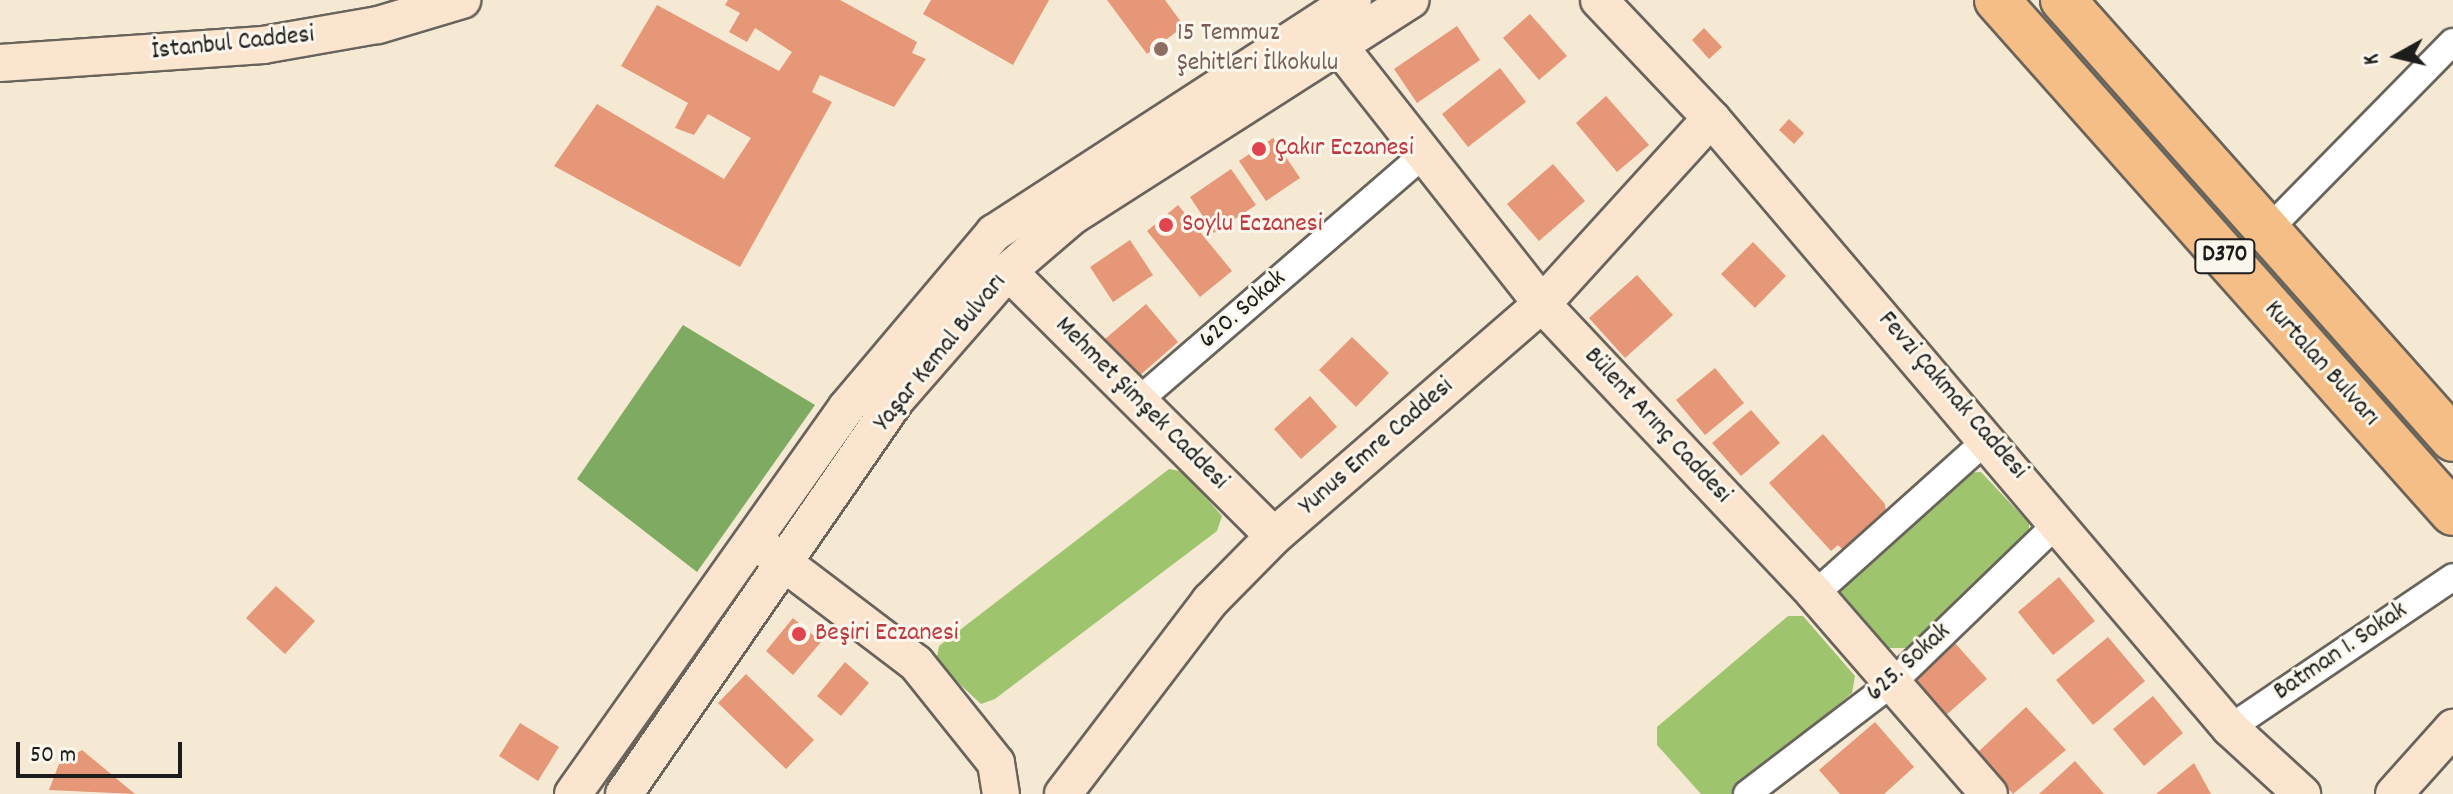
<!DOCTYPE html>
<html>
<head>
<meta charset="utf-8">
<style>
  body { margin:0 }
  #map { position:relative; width:2453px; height:794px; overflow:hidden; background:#f6e9d4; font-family:Dekko,sans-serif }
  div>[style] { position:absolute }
  .green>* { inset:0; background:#9fc46e }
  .forest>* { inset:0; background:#7faa61 }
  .building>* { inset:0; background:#e59777 }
  .roads { filter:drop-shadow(2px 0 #68645c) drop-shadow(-2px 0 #68645c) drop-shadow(0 2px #68645c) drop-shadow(0 -2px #68645c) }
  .street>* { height:26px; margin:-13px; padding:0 13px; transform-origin:13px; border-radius:13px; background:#fff }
  .secondary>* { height:36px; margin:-18px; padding:0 18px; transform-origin:18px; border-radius:18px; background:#fbe5cf }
  .highway>* { height:44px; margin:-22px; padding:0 22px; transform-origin:22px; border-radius:22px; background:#f6be87 }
  .dots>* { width:22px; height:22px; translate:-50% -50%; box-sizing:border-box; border:4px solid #fbf7ec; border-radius:50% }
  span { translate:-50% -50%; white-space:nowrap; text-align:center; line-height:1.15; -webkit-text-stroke:6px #fbf7ec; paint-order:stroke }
  .shield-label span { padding:2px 6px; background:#fbf7ec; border:2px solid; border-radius:6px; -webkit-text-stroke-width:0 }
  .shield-label { font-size:24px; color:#1c1c1c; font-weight:700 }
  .education-label { font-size:26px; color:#785e54 }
  .left { translate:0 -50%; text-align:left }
  .street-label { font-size:26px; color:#1c1c1c }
  .health-label { font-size:26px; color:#be3a42 }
  .north { position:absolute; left:2357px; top:16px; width:80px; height:80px; -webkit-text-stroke:6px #fbf7ec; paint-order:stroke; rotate:262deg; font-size:22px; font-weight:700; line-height:32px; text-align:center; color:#1c1c1c }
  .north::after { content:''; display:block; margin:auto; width:28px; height:36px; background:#1c1c1c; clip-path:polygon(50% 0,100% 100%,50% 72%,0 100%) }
  .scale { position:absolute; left:16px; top:742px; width:166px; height:36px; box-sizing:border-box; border:4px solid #1c1c1c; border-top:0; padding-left:10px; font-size:24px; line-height:28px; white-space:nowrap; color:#1c1c1c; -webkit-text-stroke:6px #fbf7ec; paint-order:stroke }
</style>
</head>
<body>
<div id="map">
  <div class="green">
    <div style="clip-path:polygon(1169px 469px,1184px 472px,1222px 516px,1217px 531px,995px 699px,981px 704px,936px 662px,939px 646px)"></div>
    <div style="clip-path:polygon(1981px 472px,2029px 523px,2029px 546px,1913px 648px,1888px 648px,1840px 599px,1841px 583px,1961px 473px)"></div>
    <div style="clip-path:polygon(1788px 616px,1803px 616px,1855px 676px,1852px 693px,1732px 794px,1701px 794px,1657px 745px,1657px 727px)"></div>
  </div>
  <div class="forest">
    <div style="clip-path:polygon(683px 325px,815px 405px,697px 572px,577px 479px)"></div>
  </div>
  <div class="building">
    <div style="clip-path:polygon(728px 0,840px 0,917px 42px,912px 53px,926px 59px,894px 107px,820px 75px,812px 92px,832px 102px,740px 267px,554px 166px,597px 104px,724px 179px,751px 138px,708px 114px,694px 135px,675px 128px,688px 103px,621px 66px,657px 5px,779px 71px,792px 52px,755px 28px,747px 42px,729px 32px,740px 13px,725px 5px)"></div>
    <div style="clip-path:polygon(931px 0,1049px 0,1013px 65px,923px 14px)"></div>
    <div style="clip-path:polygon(1107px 0,1165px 0,1184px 26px,1147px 54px)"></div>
    <div style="clip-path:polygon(1530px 14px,1567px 56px,1539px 80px,1503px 38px)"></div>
    <div style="clip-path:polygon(1457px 26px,1480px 60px,1417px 103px,1394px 69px)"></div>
    <div style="clip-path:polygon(1704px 28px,1722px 47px,1709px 59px,1692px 40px)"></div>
    <div style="clip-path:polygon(1500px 68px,1526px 102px,1468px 147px,1442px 114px)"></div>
    <div style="clip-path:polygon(1606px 96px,1649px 145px,1617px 172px,1576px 123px)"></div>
    <div style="clip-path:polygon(1789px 119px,1804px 133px,1794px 144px,1779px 130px)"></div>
    <div style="clip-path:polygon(1273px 138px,1300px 178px,1266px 201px,1239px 161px)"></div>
    <div style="clip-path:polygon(1553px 164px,1585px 201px,1539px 241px,1507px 204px)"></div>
    <div style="clip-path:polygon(1231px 169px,1256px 205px,1214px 233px,1190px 197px)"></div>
    <div style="clip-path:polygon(1178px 205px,1232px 271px,1200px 297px,1147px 231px)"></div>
    <div style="clip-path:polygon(1130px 240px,1153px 275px,1113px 302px,1090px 267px)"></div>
    <div style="clip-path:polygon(1753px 242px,1786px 276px,1755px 308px,1721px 274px)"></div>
    <div style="clip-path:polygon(1637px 275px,1673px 315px,1625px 358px,1589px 318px)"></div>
    <div style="clip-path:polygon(1146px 304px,1178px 342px,1138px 377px,1105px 339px)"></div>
    <div style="clip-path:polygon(1352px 337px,1389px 373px,1356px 407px,1319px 370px)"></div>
    <div style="clip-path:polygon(1715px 368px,1744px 403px,1705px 435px,1676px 400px)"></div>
    <div style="clip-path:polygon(1310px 396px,1337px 427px,1301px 459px,1274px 429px)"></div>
    <div style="clip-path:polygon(1751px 410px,1780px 443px,1741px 476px,1712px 443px)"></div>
    <div style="clip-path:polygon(1823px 434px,1885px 504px,1886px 513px,1844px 551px,1838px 545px,1831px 551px,1769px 483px)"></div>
    <div style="clip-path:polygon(2059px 577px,2095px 621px,2053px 655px,2018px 612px)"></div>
    <div style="clip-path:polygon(276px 586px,315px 621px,285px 654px,246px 618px)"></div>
    <div style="clip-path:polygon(793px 618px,821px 642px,793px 675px,766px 651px)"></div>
    <div style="clip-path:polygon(2108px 637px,2145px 681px,2093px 725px,2056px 680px)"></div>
    <div style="clip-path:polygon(1955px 643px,1987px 679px,1945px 716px,1914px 681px)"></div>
    <div style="clip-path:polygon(845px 662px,869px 683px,841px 716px,817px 696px)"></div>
    <div style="clip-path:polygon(746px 674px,814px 740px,786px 769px,718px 703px)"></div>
    <div style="clip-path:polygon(2153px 696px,2183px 733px,2144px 766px,2113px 729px)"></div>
    <div style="clip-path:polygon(2026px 707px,2066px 750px,2013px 794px,1976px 754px)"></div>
    <div style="clip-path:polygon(1875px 722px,1914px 767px,1884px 794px,1840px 794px,1819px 770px)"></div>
    <div style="clip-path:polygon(520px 723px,559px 747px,538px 781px,499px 756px)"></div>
    <div style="clip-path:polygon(82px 750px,135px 794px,49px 790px,59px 764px)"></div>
    <div style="clip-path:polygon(2075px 761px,2104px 794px,2039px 794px)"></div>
    <div style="clip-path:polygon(2194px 763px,2211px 794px,2156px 794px)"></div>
  </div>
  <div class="roads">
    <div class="street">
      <div style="left:2267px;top:231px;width:265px;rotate:-45.5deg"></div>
      <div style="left:1138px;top:401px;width:374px;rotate:-40.8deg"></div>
      <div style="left:1815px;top:594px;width:232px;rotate:-41.9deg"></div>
      <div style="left:2230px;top:728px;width:269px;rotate:-34.1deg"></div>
      <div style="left:1747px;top:794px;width:183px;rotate:-37.4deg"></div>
      <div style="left:1892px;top:683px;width:233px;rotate:-44deg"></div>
    </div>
    <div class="secondary">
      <div style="left:1599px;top:0;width:163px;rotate:46.5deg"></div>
      <div style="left:1711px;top:118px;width:801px;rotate:49.61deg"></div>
      <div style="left:2230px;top:728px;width:98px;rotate:42.5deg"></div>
      <div style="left:1339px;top:46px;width:328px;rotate:51.8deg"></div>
      <div style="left:1542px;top:304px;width:398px;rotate:46.7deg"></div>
      <div style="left:1815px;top:594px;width:265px;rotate:49deg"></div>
      <div style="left:0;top:63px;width:264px;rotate:-3.9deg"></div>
      <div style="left:263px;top:45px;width:117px;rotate:-9.9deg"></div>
      <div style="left:378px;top:25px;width:88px;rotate:-16.6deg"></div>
      <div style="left:1008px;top:271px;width:375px;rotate:44.9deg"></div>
      <div style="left:767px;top:550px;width:187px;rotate:37.2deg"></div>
      <div style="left:916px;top:663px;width:128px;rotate:51.3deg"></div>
      <div style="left:996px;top:763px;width:31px;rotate:81deg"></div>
      <div style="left:573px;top:794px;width:474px;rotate:-54.7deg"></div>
      <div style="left:847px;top:407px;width:228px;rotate:-49.8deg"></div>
      <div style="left:994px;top:233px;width:428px;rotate:-33deg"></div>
      <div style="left:624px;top:794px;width:484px;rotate:-55.4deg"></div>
      <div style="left:899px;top:396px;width:166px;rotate:-48.9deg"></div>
      <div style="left:1008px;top:271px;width:83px;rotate:-40.6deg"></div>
      <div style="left:1071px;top:217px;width:403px;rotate:-32.6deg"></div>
      <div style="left:1063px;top:794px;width:243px;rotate:-52.7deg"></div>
      <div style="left:1210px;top:601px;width:91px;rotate:-45.4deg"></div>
      <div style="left:1274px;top:536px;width:354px;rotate:-40.9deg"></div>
      <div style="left:1542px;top:304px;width:251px;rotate:-47.7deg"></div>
      <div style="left:2394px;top:794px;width:89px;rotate:-48.2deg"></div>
    </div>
    <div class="highway">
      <div style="left:1997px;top:0;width:686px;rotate:48.37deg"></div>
      <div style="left:2063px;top:0;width:587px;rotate:48.38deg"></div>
    </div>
  </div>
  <div class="dots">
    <div style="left:1161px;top:49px;background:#8d6e63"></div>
    <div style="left:1259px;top:149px;background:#e0444e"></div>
    <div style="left:1166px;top:225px;background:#e0444e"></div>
    <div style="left:799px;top:634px;background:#e0444e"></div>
  </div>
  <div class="shield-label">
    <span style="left:2225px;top:256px">D370</span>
  </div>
  <div class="education-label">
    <span class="left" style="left:1177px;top:49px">15 Temmuz<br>Şehitleri İlkokulu</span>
  </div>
  <div class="street-label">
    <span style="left:233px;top:44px;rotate:-6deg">İstanbul Caddesi</span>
    <span style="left:1243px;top:310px;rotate:-41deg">620. Sokak</span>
    <span style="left:941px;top:353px;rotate:-51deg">Yaşar Kemal Bulvarı</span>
    <span style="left:2321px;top:364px;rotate:48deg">Kurtalan Bulvarı</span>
    <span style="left:1952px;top:396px;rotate:49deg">Fevzi Çakmak Caddesi</span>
    <span style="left:1141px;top:404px;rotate:45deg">Mehmet Şimşek Caddesi</span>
    <span style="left:1657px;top:426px;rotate:47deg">Bülent Arınç Caddesi</span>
    <span style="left:1377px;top:447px;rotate:-41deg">Yunus Emre Caddesi</span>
    <span style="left:2341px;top:652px;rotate:-34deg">Batman 1. Sokak</span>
    <span style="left:1909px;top:663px;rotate:-42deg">625. Sokak</span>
  </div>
  <div class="health-label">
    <span class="left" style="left:1275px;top:149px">Çakır Eczanesi</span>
    <span class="left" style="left:1182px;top:225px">Soylu Eczanesi</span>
    <span class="left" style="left:815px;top:634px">Beşiri Eczanesi</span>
  </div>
  <div class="north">K</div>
  <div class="scale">50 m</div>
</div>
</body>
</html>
